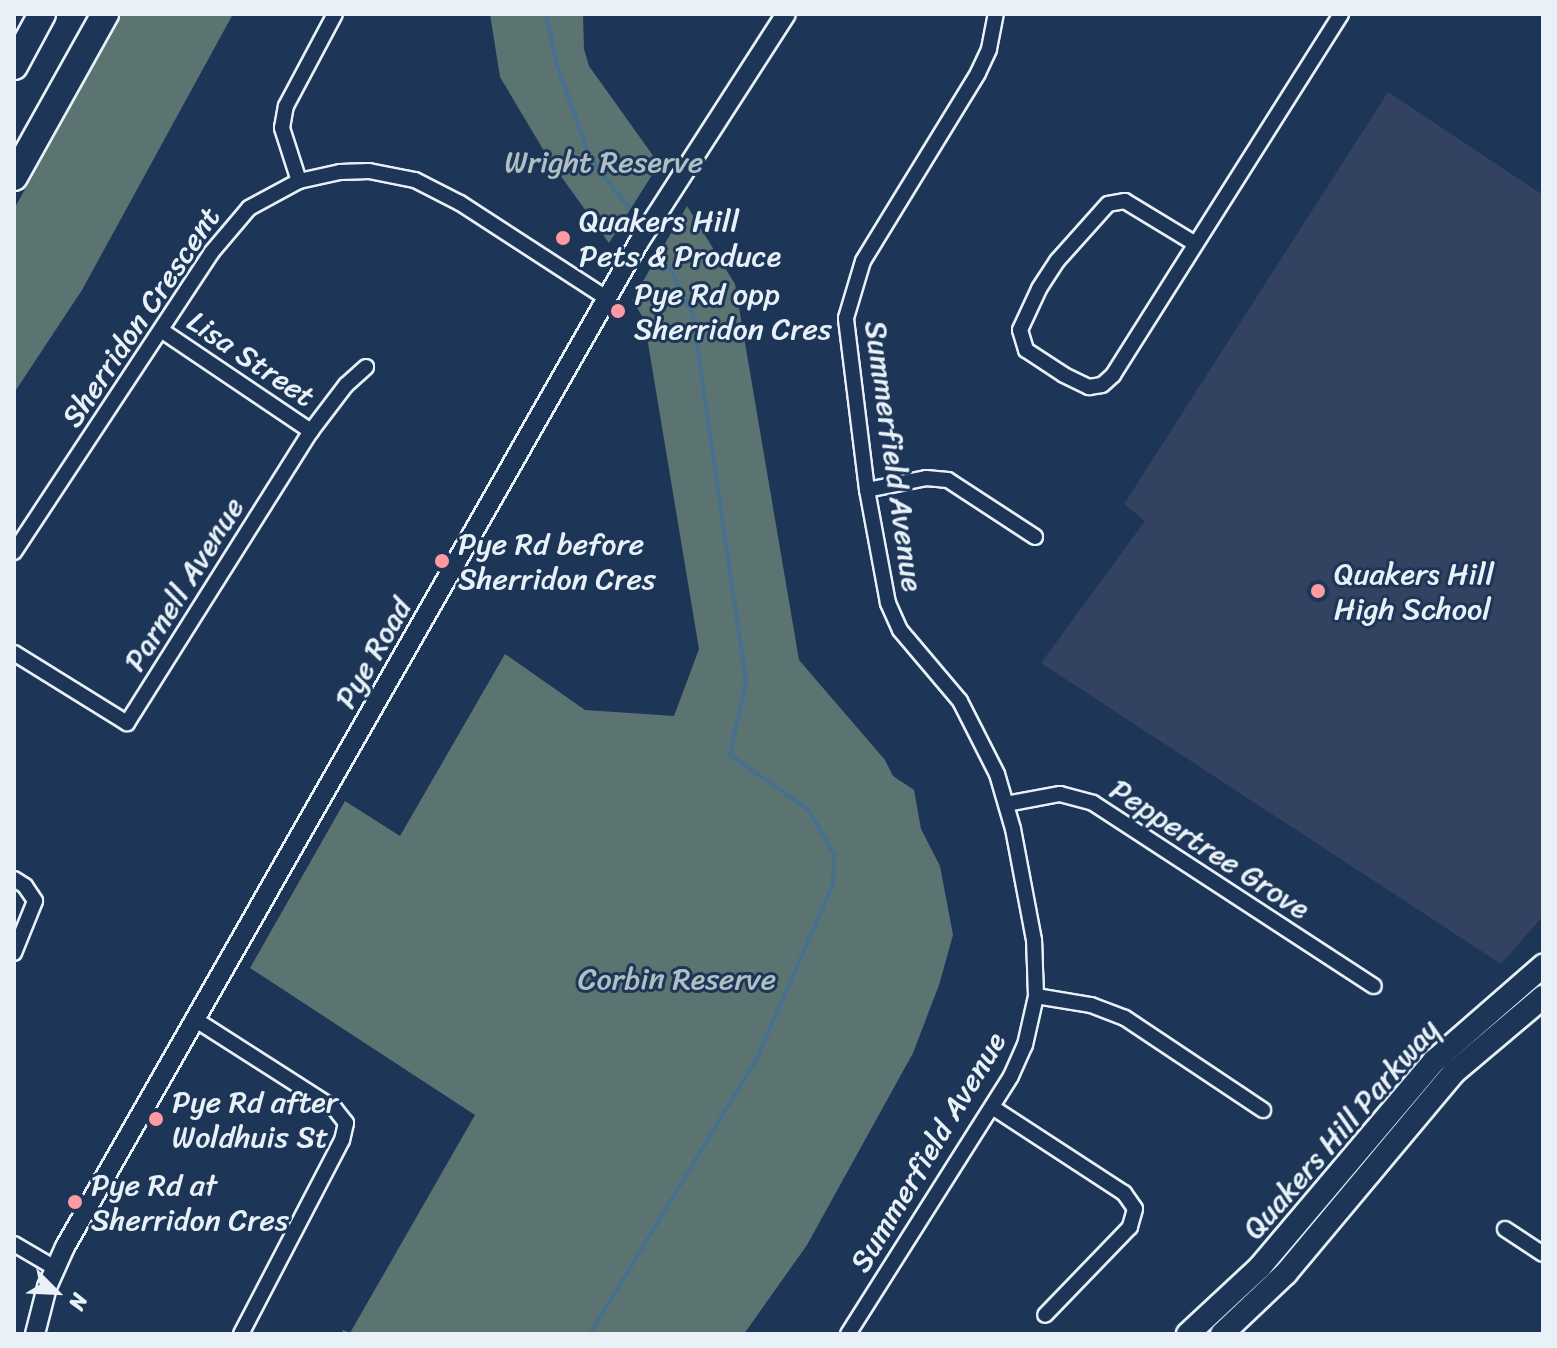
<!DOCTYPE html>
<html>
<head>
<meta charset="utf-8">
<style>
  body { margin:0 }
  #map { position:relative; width:1557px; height:1348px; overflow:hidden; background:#1d3557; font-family:Sriracha,sans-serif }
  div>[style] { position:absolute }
  .built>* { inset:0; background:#334260 }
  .green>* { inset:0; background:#5b7471 }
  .stream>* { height:4px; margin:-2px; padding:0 2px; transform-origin:2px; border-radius:2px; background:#46708d }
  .roads { filter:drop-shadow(2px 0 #e8f1f8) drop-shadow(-2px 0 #e8f1f8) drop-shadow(0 2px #e8f1f8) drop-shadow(0 -2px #e8f1f8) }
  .minor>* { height:14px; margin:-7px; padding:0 7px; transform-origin:7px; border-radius:7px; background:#1d3557 }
  .tertiary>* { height:18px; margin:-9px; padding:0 9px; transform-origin:9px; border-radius:9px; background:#1d3557 }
  .primary>* { height:22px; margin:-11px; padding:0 11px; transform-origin:11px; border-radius:11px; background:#1d3557 }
  .motorway>* { height:26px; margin:-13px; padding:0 13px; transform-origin:13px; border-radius:13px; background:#1d3557 }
  .dots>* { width:22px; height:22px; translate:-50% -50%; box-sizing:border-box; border:4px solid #1d3557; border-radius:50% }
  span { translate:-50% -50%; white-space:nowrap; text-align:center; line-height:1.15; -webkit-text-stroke:6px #1d3557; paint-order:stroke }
  .park-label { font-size:30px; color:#b0bfc2 }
  .poi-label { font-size:30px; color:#e8f1f8 }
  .left { translate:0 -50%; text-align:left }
  .street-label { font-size:30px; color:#e8f1f8 }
  .frame { position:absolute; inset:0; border:16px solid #e8f1f8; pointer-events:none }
  .north { position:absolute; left:16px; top:1252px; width:80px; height:80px; -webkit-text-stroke:6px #1d3557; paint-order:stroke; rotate:114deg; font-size:22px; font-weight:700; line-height:32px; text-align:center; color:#e8f1f8 }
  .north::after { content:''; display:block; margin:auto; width:28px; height:36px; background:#e8f1f8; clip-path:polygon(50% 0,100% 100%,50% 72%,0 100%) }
</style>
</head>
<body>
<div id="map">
  <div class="built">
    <div style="clip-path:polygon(1388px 92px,1543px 195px,1543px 916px,1501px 964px,1041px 663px,1145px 521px,1124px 504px)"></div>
  </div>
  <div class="green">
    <div style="clip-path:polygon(122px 14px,233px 14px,82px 290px,14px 393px,14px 209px)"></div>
    <div style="clip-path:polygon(490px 14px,583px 14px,584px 49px,589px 66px,659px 164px,609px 243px,550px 161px,500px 77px)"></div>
    <div style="clip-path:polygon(687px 206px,735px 284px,799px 660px,885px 760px,893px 776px,914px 790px,921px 829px,940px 866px,953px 935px,939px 985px,913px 1053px,807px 1245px,744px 1334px,341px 1334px,343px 1330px,350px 1333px,475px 1115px,250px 968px,345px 801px,400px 836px,505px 654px,585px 710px,674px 716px,699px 649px,644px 319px,632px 300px)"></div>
  </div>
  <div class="stream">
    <div style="left:546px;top:14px;width:52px;rotate:77.8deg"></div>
    <div style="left:557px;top:65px;width:99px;rotate:70.5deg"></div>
    <div style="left:590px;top:158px;width:63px;rotate:52deg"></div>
    <div style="left:590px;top:1334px;width:320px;rotate:-58.8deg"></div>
    <div style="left:756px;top:1060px;width:191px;rotate:-66.3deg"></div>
    <div style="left:833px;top:885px;width:31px;rotate:-88deg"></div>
    <div style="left:834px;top:854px;width:52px;rotate:-120deg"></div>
    <div style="left:808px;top:809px;width:95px;rotate:-145.3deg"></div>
    <div style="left:730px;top:755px;width:76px;rotate:-77.8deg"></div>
    <div style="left:746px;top:681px;width:372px;rotate:-98.3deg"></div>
    <div style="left:692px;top:313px;width:68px;rotate:-116.2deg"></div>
  </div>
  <div class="roads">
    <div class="minor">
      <div style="left:299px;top:181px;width:56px;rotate:-107.8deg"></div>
      <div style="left:282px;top:128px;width:22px;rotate:-80deg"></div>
      <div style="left:286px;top:106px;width:104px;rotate:-62deg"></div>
      <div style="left:1194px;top:243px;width:81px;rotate:-148.7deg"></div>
      <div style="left:1125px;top:201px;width:17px;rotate:170deg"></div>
      <div style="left:1108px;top:204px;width:76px;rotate:131.8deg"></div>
      <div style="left:1057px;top:261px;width:33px;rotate:123deg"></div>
      <div style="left:1039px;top:289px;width:45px;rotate:114.9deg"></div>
      <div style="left:1020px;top:330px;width:21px;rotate:73deg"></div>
      <div style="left:1026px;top:350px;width:45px;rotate:33.3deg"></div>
      <div style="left:1064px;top:375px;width:28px;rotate:26deg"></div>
      <div style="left:1089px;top:387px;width:13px;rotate:-9deg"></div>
      <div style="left:1102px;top:385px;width:15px;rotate:-42deg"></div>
      <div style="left:1113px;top:375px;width:427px;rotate:-57.7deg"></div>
      <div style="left:161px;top:330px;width:181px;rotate:34deg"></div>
      <div style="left:867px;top:490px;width:60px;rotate:-11.5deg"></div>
      <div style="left:926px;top:478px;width:22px;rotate:5deg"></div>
      <div style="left:948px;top:480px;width:104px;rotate:33.2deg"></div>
      <div style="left:14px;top:552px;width:358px;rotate:-56.6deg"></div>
      <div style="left:211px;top:253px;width:59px;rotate:-49.8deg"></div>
      <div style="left:249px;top:208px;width:57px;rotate:-28.4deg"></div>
      <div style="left:299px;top:181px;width:42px;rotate:-12.4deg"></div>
      <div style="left:340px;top:172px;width:29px;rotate:-2deg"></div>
      <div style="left:369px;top:171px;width:47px;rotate:11.1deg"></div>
      <div style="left:415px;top:180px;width:51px;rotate:27.1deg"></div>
      <div style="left:460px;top:203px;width:176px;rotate:33deg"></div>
      <div style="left:14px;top:653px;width:133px;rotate:31.8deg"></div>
      <div style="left:127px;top:723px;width:345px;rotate:-57.8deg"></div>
      <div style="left:311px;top:431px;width:58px;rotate:-52.7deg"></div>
      <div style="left:346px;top:385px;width:27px;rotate:-42deg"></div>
      <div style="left:1006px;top:804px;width:55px;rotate:-10.5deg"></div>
      <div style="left:1060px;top:794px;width:34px;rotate:15deg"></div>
      <div style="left:1093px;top:803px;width:335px;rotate:33.1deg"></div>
      <div style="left:14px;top:879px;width:13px;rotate:32deg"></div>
      <div style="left:25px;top:886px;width:18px;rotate:56deg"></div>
      <div style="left:35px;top:901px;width:56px;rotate:112deg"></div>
      <div style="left:1036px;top:996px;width:56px;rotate:9.3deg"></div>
      <div style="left:1091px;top:1005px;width:36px;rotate:21deg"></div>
      <div style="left:1125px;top:1018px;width:166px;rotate:33.7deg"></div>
      <div style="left:196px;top:1020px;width:165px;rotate:32.6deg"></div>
      <div style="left:335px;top:1109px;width:18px;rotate:52deg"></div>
      <div style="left:346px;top:1123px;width:17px;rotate:103deg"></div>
      <div style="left:342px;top:1140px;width:219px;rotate:117.5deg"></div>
      <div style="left:992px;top:1107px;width:158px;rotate:33.1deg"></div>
      <div style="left:1124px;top:1193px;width:19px;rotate:55deg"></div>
      <div style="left:1135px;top:1209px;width:19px;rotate:106deg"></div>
      <div style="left:1130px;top:1227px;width:122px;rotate:134deg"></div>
      <div style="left:1505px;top:1229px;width:45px;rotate:33.3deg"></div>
      <div style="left:14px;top:1244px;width:48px;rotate:30.3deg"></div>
      <div style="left:848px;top:1334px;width:305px;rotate:-57.7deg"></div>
      <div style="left:1011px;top:1076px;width:34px;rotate:-66deg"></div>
      <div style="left:1025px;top:1045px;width:50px;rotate:-77.3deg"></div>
      <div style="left:1036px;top:996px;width:56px;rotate:-92deg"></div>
      <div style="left:1034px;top:940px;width:113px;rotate:-100.7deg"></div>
      <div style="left:1013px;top:829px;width:57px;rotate:-106.2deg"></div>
      <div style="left:997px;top:774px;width:82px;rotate:-116.9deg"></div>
      <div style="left:960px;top:701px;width:93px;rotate:-130.2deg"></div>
      <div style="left:900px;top:630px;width:30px;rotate:-114deg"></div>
      <div style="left:888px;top:603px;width:115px;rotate:-100.5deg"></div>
      <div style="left:867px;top:490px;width:173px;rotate:-97deg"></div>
      <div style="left:846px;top:318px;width:59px;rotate:-73.4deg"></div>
      <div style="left:863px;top:261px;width:220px;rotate:-58.5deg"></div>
      <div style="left:978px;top:73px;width:26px;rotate:-65deg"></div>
      <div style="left:989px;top:49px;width:36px;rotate:-79deg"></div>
    </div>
    <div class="tertiary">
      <div style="left:35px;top:1334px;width:49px;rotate:-75.7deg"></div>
      <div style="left:47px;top:1287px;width:44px;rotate:-65.8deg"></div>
      <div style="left:65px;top:1247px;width:1157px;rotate:-60.27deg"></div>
      <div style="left:639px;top:242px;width:271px;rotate:-57.2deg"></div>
    </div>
    <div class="primary">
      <div style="left:1188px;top:1334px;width:98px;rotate:-42.9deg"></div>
      <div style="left:1260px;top:1267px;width:270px;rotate:-49.8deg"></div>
      <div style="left:1434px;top:1061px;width:145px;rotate:-41.1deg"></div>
      <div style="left:1222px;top:1334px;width:88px;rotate:-43.6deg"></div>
      <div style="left:1286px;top:1273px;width:261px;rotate:-50.1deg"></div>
      <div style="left:1453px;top:1073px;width:118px;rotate:-40.2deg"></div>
    </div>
    <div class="motorway">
      <div style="left:14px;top:66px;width:59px;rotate:-61.7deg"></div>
      <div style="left:14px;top:177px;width:187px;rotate:-60.8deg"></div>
    </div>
  </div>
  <div class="dots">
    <div style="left:563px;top:238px;background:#ff9aa2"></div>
    <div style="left:618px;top:311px;background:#ff9aa2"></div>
    <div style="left:442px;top:561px;background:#ff9aa2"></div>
    <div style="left:1318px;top:591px;background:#ff9aa2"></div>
    <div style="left:156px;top:1119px;background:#ff9aa2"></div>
    <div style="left:75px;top:1202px;background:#ff9aa2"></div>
  </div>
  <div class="park-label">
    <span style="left:604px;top:162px">Wright Reserve</span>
    <span style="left:677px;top:979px">Corbin Reserve</span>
  </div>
  <div class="poi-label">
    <span class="left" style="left:579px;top:238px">Quakers Hill<br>Pets &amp; Produce</span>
    <span class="left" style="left:634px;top:311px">Pye Rd opp<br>Sherridon Cres</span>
    <span class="left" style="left:458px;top:561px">Pye Rd before<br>Sherridon Cres</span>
    <span class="left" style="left:1334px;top:591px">Quakers Hill<br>High School</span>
    <span class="left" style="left:172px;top:1119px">Pye Rd after<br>Woldhuis St</span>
    <span class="left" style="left:91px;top:1202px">Pye Rd at<br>Sherridon Cres</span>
  </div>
  <div class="street-label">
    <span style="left:141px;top:317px;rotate:-56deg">Sherridon Crescent</span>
    <span style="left:251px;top:359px;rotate:34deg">Lisa Street</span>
    <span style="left:894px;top:456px;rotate:82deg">Summerfield Avenue</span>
    <span style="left:184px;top:584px;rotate:-58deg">Parnell Avenue</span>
    <span style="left:373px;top:653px;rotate:-60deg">Pye Road</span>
    <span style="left:1210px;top:849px;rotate:33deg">Peppertree Grove</span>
    <span style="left:1341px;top:1129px;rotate:-49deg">Quakers Hill Parkway</span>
    <span style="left:928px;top:1152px;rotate:-59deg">Summerfield Avenue</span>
  </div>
  <div class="frame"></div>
  <div class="north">N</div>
</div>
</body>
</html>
